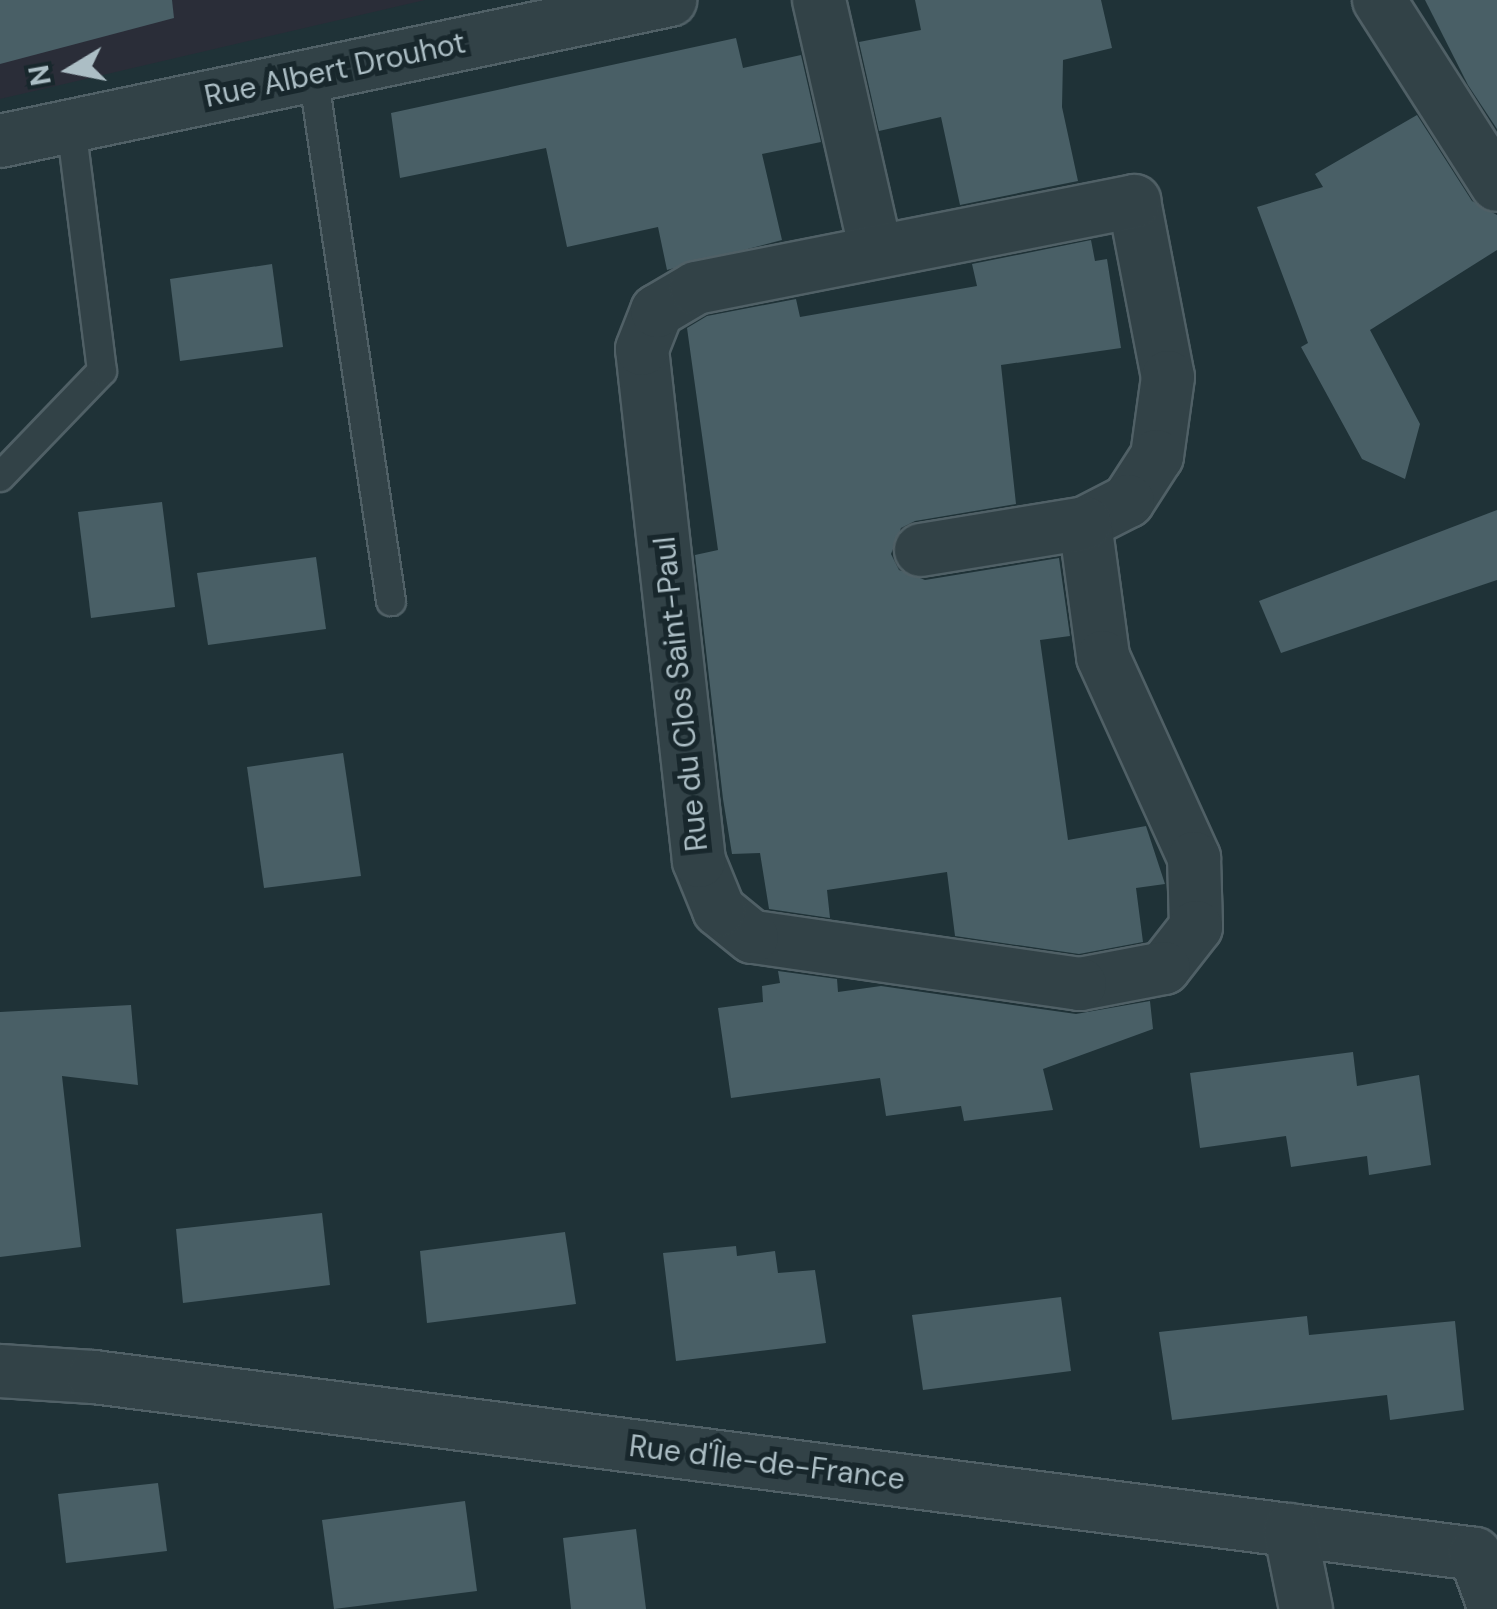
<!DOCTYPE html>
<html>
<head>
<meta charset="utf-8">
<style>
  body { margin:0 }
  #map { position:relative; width:1497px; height:1609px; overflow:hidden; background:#1f3237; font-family:"DM Sans",sans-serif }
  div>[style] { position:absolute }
  .medical>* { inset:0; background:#2a2d38 }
  .building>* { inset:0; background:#495f66 }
  .roads { filter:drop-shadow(2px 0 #506066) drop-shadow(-2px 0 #506066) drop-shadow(0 2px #506066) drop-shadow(0 -2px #506066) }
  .service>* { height:28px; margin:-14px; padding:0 14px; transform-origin:14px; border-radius:14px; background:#324247 }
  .minor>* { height:52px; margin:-26px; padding:0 26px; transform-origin:26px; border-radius:26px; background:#324247 }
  span { translate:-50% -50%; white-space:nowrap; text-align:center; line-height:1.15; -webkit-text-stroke:10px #18272c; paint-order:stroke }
  .street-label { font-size:30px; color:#acbec5 }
  .north { position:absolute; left:20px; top:20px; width:100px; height:100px; -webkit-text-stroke:8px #18272c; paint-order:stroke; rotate:260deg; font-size:28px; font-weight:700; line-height:40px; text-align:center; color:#acbec5 }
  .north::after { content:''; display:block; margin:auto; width:35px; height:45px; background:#acbec5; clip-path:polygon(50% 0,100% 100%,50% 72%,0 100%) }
</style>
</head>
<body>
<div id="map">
  <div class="medical">
    <div style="clip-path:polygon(0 0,425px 0,0 99px)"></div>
  </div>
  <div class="building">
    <div style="clip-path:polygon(0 0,172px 0,174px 18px,0 64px)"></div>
    <div style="clip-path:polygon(915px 0,1101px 0,1112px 48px,1063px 60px,1062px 107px,1078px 181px,960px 205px,941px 117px,879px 131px,859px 42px,921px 30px)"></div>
    <div style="clip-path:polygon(1425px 0,1497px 0,1497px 129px,1468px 85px)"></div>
    <div style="clip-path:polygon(736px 38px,743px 68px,801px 55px,821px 142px,762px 154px,782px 240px,667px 270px,658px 227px,567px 247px,546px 148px,400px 178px,391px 113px)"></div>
    <div style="clip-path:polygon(1417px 115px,1472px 201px,1497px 215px,1497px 250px,1370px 330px,1420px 424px,1405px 479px,1362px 459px,1301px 347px,1308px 343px,1257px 207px,1323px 187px,1315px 174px)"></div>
    <div style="clip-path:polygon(1091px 240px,1095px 261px,1107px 259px,1121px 348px,1001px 365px,1016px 504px,915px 521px,901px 528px,891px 554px,899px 570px,925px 580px,1059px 558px,1070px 636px,1040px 640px,1068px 840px,1146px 826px,1165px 884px,1136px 888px,1143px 942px,1079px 954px,955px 936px,947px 872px,827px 890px,830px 918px,769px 909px,760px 853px,732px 854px,723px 799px,695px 555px,718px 550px,687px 328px,707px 316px,796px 299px,800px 317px,977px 286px,972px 264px)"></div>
    <div style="clip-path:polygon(272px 264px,283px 347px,180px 361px,170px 279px)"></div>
    <div style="clip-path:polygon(162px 502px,175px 607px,91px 618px,78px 512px)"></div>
    <div style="clip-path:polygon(1497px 510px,1497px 580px,1281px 653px,1259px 601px)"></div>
    <div style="clip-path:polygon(316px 557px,326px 629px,208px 645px,197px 573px)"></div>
    <div style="clip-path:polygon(343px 753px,361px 876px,264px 888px,247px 767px)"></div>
    <div style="clip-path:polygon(778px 971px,837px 979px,838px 992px,881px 986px,1076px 1014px,1150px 1001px,1153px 1029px,1043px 1069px,1053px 1110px,964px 1121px,961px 1106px,886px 1116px,880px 1078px,731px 1098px,718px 1008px,763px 1002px,762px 986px,780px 983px)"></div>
    <div style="clip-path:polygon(131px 1005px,138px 1085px,62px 1076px,81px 1247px,0 1257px,0 1012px)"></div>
    <div style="clip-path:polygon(1353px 1052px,1357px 1086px,1419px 1075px,1431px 1165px,1369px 1175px,1367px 1156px,1291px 1167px,1286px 1136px,1200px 1148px,1190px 1073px)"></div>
    <div style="clip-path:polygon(322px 1213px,330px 1285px,183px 1303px,176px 1229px)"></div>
    <div style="clip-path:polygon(565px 1232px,576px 1304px,427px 1323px,420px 1251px)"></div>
    <div style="clip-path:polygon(736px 1246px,737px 1256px,775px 1251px,778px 1273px,815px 1270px,826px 1343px,676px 1361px,663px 1253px)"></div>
    <div style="clip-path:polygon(1061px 1297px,1071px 1371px,923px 1390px,912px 1315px)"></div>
    <div style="clip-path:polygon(1307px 1316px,1309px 1335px,1455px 1321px,1464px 1410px,1390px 1420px,1387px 1395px,1172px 1420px,1159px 1332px)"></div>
    <div style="clip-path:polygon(158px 1483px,167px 1551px,66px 1563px,58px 1494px)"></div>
    <div style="clip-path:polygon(465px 1501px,477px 1591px,334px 1609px,322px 1520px)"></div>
    <div style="clip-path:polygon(636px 1529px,646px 1609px,571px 1609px,563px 1538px)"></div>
  </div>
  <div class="roads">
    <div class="service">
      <div style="left:313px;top:74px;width:533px;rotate:81.58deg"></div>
      <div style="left:0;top:477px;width:147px;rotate:-46.1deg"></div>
      <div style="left:102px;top:371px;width:248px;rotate:-97.2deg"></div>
    </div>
    <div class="minor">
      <div style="left:819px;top:0;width:257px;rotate:77.2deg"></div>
      <div style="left:1379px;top:0;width:219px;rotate:57.5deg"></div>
      <div style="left:0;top:141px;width:685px;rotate:-11.88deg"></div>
      <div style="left:1134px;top:201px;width:179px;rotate:79.1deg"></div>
      <div style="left:1168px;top:377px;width:80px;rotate:97.9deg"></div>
      <div style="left:1157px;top:456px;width:54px;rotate:122.8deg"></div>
      <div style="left:1128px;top:501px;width:48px;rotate:152.9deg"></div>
      <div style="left:1085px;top:523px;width:135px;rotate:82.3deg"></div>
      <div style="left:1103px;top:657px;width:221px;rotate:65.6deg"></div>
      <div style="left:1194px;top:858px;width:69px;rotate:88.3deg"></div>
      <div style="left:1196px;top:927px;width:52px;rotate:128deg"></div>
      <div style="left:1164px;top:968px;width:86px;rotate:169.2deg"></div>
      <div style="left:1080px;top:984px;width:331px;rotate:-171.8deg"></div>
      <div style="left:752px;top:937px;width:43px;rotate:-140.7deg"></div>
      <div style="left:719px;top:910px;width:53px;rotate:-112.2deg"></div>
      <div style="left:699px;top:861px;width:515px;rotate:-96.35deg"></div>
      <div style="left:642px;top:349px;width:41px;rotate:-68.5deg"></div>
      <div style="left:657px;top:311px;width:45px;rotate:-30.5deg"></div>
      <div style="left:696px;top:288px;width:447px;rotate:-11.2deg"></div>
      <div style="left:921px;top:550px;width:166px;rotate:-9.3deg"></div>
      <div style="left:0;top:1371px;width:94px;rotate:3.7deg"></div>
      <div style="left:94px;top:1377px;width:1392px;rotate:7.3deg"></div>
      <div style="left:1475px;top:1554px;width:59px;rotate:70deg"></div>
      <div style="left:1290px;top:1530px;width:81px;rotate:78.6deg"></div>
    </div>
  </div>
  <div class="street-label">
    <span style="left:335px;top:70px;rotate:-12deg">Rue Albert Drouhot</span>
    <span style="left:681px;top:694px;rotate:-96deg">Rue du Clos Saint-Paul</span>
    <span style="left:767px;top:1463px;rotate:7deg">Rue d'Île-de-France</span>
  </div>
  <div class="north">N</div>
</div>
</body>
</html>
